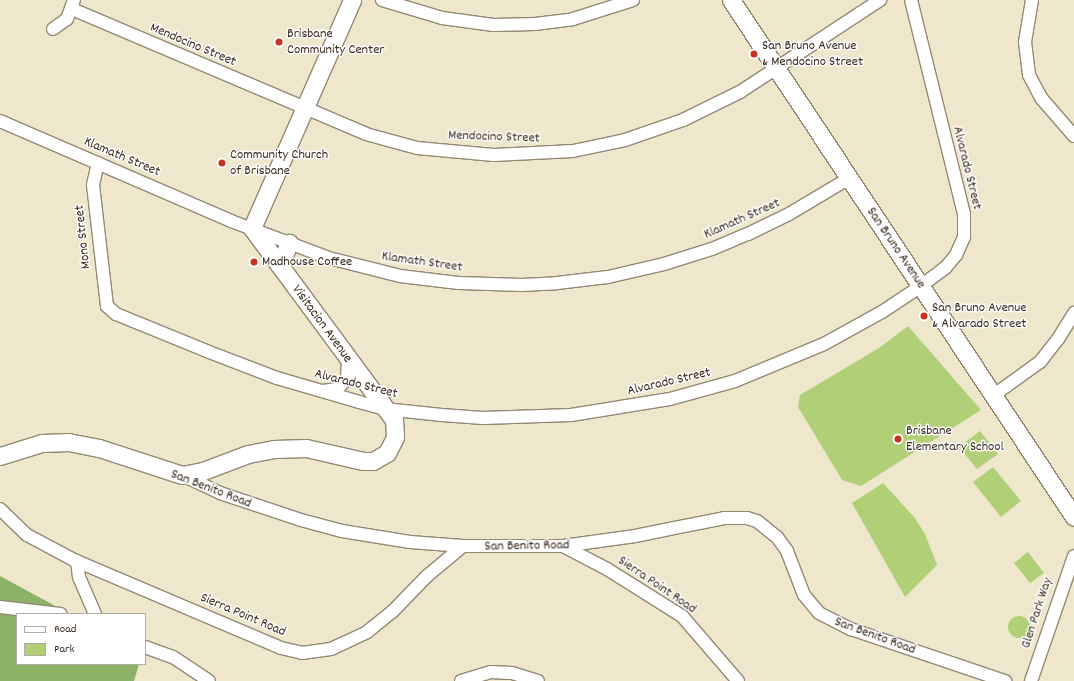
<!DOCTYPE html>
<html>
<head>
<meta charset="utf-8">
<style>
  body { margin:0 }
  #map { position:relative; width:1074px; height:681px; overflow:hidden; background:#eee7cc; font-family:Dekko,sans-serif }
  div>[style] { position:absolute }
  .green>* { inset:0; background:#b0cf76 }
  .round { border-radius:50% }
  .forest>* { inset:0; background:#8cb267 }
  .roads { filter:drop-shadow(1px 0 #948875) drop-shadow(-1px 0 #948875) drop-shadow(0 1px #948875) drop-shadow(0 -1px #948875) }
  .street>* { height:12px; margin:-6px; padding:0 6px; transform-origin:6px; border-radius:6px; background:#fff }
  .secondary>* { height:17px; margin:-8.5px; padding:0 8.5px; transform-origin:8.5px; border-radius:8.5px; background:#fff }
  .dots>* { width:11px; height:11px; translate:-50% -50%; box-sizing:border-box; border:2px solid #fff; border-radius:50% }
  span { translate:-50% -50%; white-space:nowrap; text-align:center; line-height:1.15; -webkit-text-stroke:3px #fff; paint-order:stroke }
  .poi-label { font-size:14px; color:#3b2a1e }
  .left { translate:0 -50%; text-align:left }
  .street-label { font-size:14px; color:#3b2a1e }
  .legend { position:absolute; left:16px; top:613px; width:130px; height:52px; box-sizing:border-box; background:#fff; border:1px solid #b1aaa5; margin:0; padding:5px 7px; list-style:none; font-size:12px; color:#3b2a1e }
  .legend li { display:flex; align-items:center; gap:8px; height:20px }
  .legend b { width:20px; border:1px solid #b1aaa5 }
</style>
</head>
<body>
<div id="map">
  <div class="green">
    <div style="clip-path:polygon(908px 326px,981px 410px,861px 486px,842px 480px,798px 407px,800px 395px,879px 348px)"></div>
    <div style="clip-path:polygon(980px 431px,998px 454px,977px 469px,959px 447px)"></div>
    <div style="clip-path:polygon(993px 467px,1021px 501px,1001px 517px,973px 482px)"></div>
    <div style="clip-path:polygon(883px 483px,914px 517px,925px 534px,937px 565px,905px 597px,852px 503px)"></div>
    <div style="clip-path:polygon(1028px 552px,1044px 573px,1030px 583px,1014px 563px)"></div>
    <div class="round" style="left:1008px;top:616px;width:22px;height:22px"></div>
  </div>
  <div class="forest">
    <div style="clip-path:polygon(0 576px,70px 614px,17px 614px,17px 664px,139px 664px,134px 681px,0 681px)"></div>
  </div>
  <div class="roads">
    <div class="street">
      <div style="left:382px;top:0;width:63px;rotate:16.7deg"></div>
      <div style="left:442px;top:18px;width:52px;rotate:7.7deg"></div>
      <div style="left:494px;top:25px;width:41px;rotate:-1.4deg"></div>
      <div style="left:535px;top:24px;width:38px;rotate:-7deg"></div>
      <div style="left:573px;top:19px;width:63px;rotate:-17.6deg"></div>
      <div style="left:1032px;top:0;width:43px;rotate:99.5deg"></div>
      <div style="left:1025px;top:42px;width:33px;rotate:83deg"></div>
      <div style="left:1029px;top:75px;width:27px;rotate:62deg"></div>
      <div style="left:1042px;top:99px;width:49px;rotate:49.1deg"></div>
      <div style="left:72px;top:9px;width:319px;rotate:23deg"></div>
      <div style="left:366px;top:134px;width:53px;rotate:15.4deg"></div>
      <div style="left:417px;top:148px;width:77px;rotate:5.2deg"></div>
      <div style="left:494px;top:155px;width:79px;rotate:-2.9deg"></div>
      <div style="left:573px;top:151px;width:53px;rotate:-11.9deg"></div>
      <div style="left:625px;top:140px;width:61px;rotate:-19deg"></div>
      <div style="left:683px;top:120px;width:64px;rotate:-26.2deg"></div>
      <div style="left:740px;top:92px;width:168px;rotate:-33.3deg"></div>
      <div style="left:53px;top:29px;width:17px;rotate:-36deg"></div>
      <div style="left:67px;top:19px;width:20px;rotate:-70deg"></div>
      <div style="left:0;top:121px;width:252px;rotate:23.4deg"></div>
      <div style="left:231px;top:221px;width:105px;rotate:20.7deg"></div>
      <div style="left:329px;top:258px;width:73px;rotate:14.2deg"></div>
      <div style="left:400px;top:276px;width:59px;rotate:6.8deg"></div>
      <div style="left:459px;top:283px;width:63px;rotate:1.8deg"></div>
      <div style="left:522px;top:285px;width:35px;rotate:-3deg"></div>
      <div style="left:557px;top:283px;width:51px;rotate:-6.7deg"></div>
      <div style="left:608px;top:277px;width:57px;rotate:-13.1deg"></div>
      <div style="left:664px;top:264px;width:50px;rotate:-17.4deg"></div>
      <div style="left:712px;top:249px;width:39px;rotate:-23deg"></div>
      <div style="left:748px;top:234px;width:46px;rotate:-26deg"></div>
      <div style="left:789px;top:214px;width:69px;rotate:-30.7deg"></div>
      <div style="left:98px;top:163px;width:23px;rotate:103deg"></div>
      <div style="left:93px;top:185px;width:122px;rotate:83.4deg"></div>
      <div style="left:107px;top:306px;width:12px;rotate:42deg"></div>
      <div style="left:116px;top:314px;width:100px;rotate:22.2deg"></div>
      <div style="left:209px;top:352px;width:73px;rotate:20.9deg"></div>
      <div style="left:277px;top:378px;width:85px;rotate:16.3deg"></div>
      <div style="left:359px;top:402px;width:27px;rotate:15deg"></div>
      <div style="left:385px;top:409px;width:57px;rotate:6deg"></div>
      <div style="left:442px;top:415px;width:41px;rotate:4.2deg"></div>
      <div style="left:483px;top:418px;width:88px;rotate:-2deg"></div>
      <div style="left:571px;top:415px;width:100px;rotate:-9.2deg"></div>
      <div style="left:670px;top:399px;width:67px;rotate:-15.5deg"></div>
      <div style="left:735px;top:381px;width:96px;rotate:-22.6deg"></div>
      <div style="left:824px;top:344px;width:66px;rotate:-28.9deg"></div>
      <div style="left:882px;top:312px;width:47px;rotate:-33.7deg"></div>
      <div style="left:921px;top:286px;width:31px;rotate:-37deg"></div>
      <div style="left:946px;top:267px;width:16px;rotate:-50deg"></div>
      <div style="left:956px;top:255px;width:20px;rotate:-66deg"></div>
      <div style="left:964px;top:237px;width:23px;rotate:-90deg"></div>
      <div style="left:964px;top:214px;width:220px;rotate:-103.9deg"></div>
      <div style="left:323px;top:391px;width:14px;rotate:-8deg"></div>
      <div style="left:337px;top:389px;width:14px;rotate:-45deg"></div>
      <div style="left:347px;top:379px;width:19px;rotate:-87deg"></div>
      <div style="left:994px;top:395px;width:57px;rotate:-35.7deg"></div>
      <div style="left:1040px;top:362px;width:29px;rotate:-52deg"></div>
      <div style="left:1058px;top:339px;width:31px;rotate:-58deg"></div>
      <div style="left:182px;top:475px;width:42px;rotate:25.3deg"></div>
      <div style="left:220px;top:493px;width:85px;rotate:18.4deg"></div>
      <div style="left:301px;top:520px;width:42px;rotate:15deg"></div>
      <div style="left:342px;top:531px;width:69px;rotate:9.2deg"></div>
      <div style="left:410px;top:542px;width:53px;rotate:4.3deg"></div>
      <div style="left:463px;top:546px;width:100px"></div>
      <div style="left:563px;top:546px;width:73px;rotate:-7.9deg"></div>
      <div style="left:635px;top:536px;width:91px;rotate:-11.4deg"></div>
      <div style="left:724px;top:518px;width:23px"></div>
      <div style="left:747px;top:518px;width:10px;rotate:17deg"></div>
      <div style="left:757px;top:521px;width:26px;rotate:39deg"></div>
      <div style="left:777px;top:537px;width:17px;rotate:54deg"></div>
      <div style="left:787px;top:551px;width:47px;rotate:68.9deg"></div>
      <div style="left:804px;top:595px;width:23px;rotate:50deg"></div>
      <div style="left:819px;top:613px;width:36px;rotate:27deg"></div>
      <div style="left:851px;top:629px;width:163px;rotate:18.7deg"></div>
      <div style="left:0;top:509px;width:37px;rotate:44deg"></div>
      <div style="left:27px;top:535px;width:53px;rotate:28deg"></div>
      <div style="left:74px;top:560px;width:225px;rotate:23deg"></div>
      <div style="left:281px;top:648px;width:22px;rotate:13deg"></div>
      <div style="left:302px;top:653px;width:29px;rotate:-8deg"></div>
      <div style="left:331px;top:649px;width:40px;rotate:-25deg"></div>
      <div style="left:367px;top:632px;width:32px;rotate:-39deg"></div>
      <div style="left:392px;top:612px;width:50px;rotate:-45.8deg"></div>
      <div style="left:427px;top:576px;width:47px;rotate:-39.8deg"></div>
      <div style="left:563px;top:546px;width:50px;rotate:27.6deg"></div>
      <div style="left:607px;top:569px;width:89px;rotate:32.1deg"></div>
      <div style="left:682px;top:616px;width:86px;rotate:49.3deg"></div>
      <div style="left:77px;top:561px;width:16px;rotate:83deg"></div>
      <div style="left:79px;top:577px;width:40px;rotate:66.6deg"></div>
      <div style="left:0;top:607px;width:61px;rotate:6.5deg"></div>
      <div style="left:145px;top:647px;width:30px;rotate:20deg"></div>
      <div style="left:173px;top:657px;width:43px;rotate:33.7deg"></div>
      <div style="left:461px;top:681px;width:31px;rotate:-17deg"></div>
      <div style="left:491px;top:672px;width:21px;rotate:3deg"></div>
      <div style="left:512px;top:673px;width:27px;rotate:17deg"></div>
      <div style="left:1031px;top:681px;width:132px;rotate:-71deg"></div>
    </div>
    <div class="secondary">
      <div style="left:731px;top:0;width:620px;rotate:56.44deg"></div>
      <div style="left:280px;top:266px;width:25px;rotate:-69deg"></div>
      <div style="left:0;top:456px;width:44px;rotate:-17.2deg"></div>
      <div style="left:42px;top:443px;width:26px;rotate:-2deg"></div>
      <div style="left:68px;top:442px;width:32px;rotate:11deg"></div>
      <div style="left:99px;top:448px;width:87px;rotate:18deg"></div>
      <div style="left:182px;top:475px;width:21px;rotate:-11deg"></div>
      <div style="left:203px;top:471px;width:48px;rotate:-20.7deg"></div>
      <div style="left:248px;top:454px;width:26px;rotate:-11deg"></div>
      <div style="left:274px;top:449px;width:32px;rotate:-2deg"></div>
      <div style="left:306px;top:448px;width:58px;rotate:12.8deg"></div>
      <div style="left:363px;top:461px;width:10px"></div>
      <div style="left:373px;top:461px;width:16px;rotate:-30deg"></div>
      <div style="left:387px;top:453px;width:18px;rotate:-63deg"></div>
      <div style="left:395px;top:437px;width:17px;rotate:-93deg"></div>
      <div style="left:394px;top:420px;width:239px;rotate:-126.5deg"></div>
      <div style="left:252px;top:228px;width:249px;rotate:-66.3deg"></div>
    </div>
  </div>
  <div class="dots">
    <div style="left:279px;top:42px;background:#c8321e"></div>
    <div style="left:754px;top:54px;background:#c8321e"></div>
    <div style="left:222px;top:163px;background:#c8321e"></div>
    <div style="left:254px;top:262px;background:#c8321e"></div>
    <div style="left:924px;top:316px;background:#c8321e"></div>
    <div style="left:898px;top:439px;background:#c8321e"></div>
  </div>
  <div class="poi-label">
    <span class="left" style="left:287px;top:42px">Brisbane<br>Community Center</span>
    <span class="left" style="left:762px;top:54px">San Bruno Avenue<br>&amp; Mendocino Street</span>
    <span class="left" style="left:230px;top:163px">Community Church<br>of Brisbane</span>
    <span class="left" style="left:262px;top:262px">Madhouse Coffee</span>
    <span class="left" style="left:932px;top:316px">San Bruno Avenue<br>&amp; Alvarado Street</span>
    <span class="left" style="left:906px;top:439px">Brisbane<br>Elementary School</span>
  </div>
  <div class="street-label">
    <span style="left:193px;top:45px;rotate:23deg">Mendocino Street</span>
    <span style="left:494px;top:137px;rotate:2deg">Mendocino Street</span>
    <span style="left:122px;top:157px;rotate:23deg">Klamath Street</span>
    <span style="left:967px;top:168px;rotate:76deg">Alvarado Street</span>
    <span style="left:742px;top:219px;rotate:-24deg">Klamath Street</span>
    <span style="left:83px;top:237px;rotate:-96deg">Mono Street</span>
    <span style="left:896px;top:248px;rotate:56deg">San Bruno Avenue</span>
    <span style="left:422px;top:262px;rotate:8deg">Klamath Street</span>
    <span style="left:322px;top:324px;rotate:54deg">Visitacion Avenue</span>
    <span style="left:669px;top:382px;rotate:-13deg">Alvarado Street</span>
    <span style="left:356px;top:384px;rotate:14deg">Alvarado Street</span>
    <span style="left:211px;top:489px;rotate:21deg">San Benito Road</span>
    <span style="left:527px;top:546px;rotate:-1deg">San Benito Road</span>
    <span style="left:657px;top:585px;rotate:34deg">Sierra Point Road</span>
    <span style="left:1037px;top:613px;rotate:-72deg">Glen Park Way</span>
    <span style="left:243px;top:615px;rotate:23deg">Sierra Point Road</span>
    <span style="left:875px;top:636px;rotate:20deg">San Benito Road</span>
  </div>
  <ul class="legend">
  <li><b style="height:5px;background:#fff"></b>Road</li>
  <li><b style="height:11px;background:#b0cf76"></b>Park</li>
  </ul>
</div>
</body>
</html>
